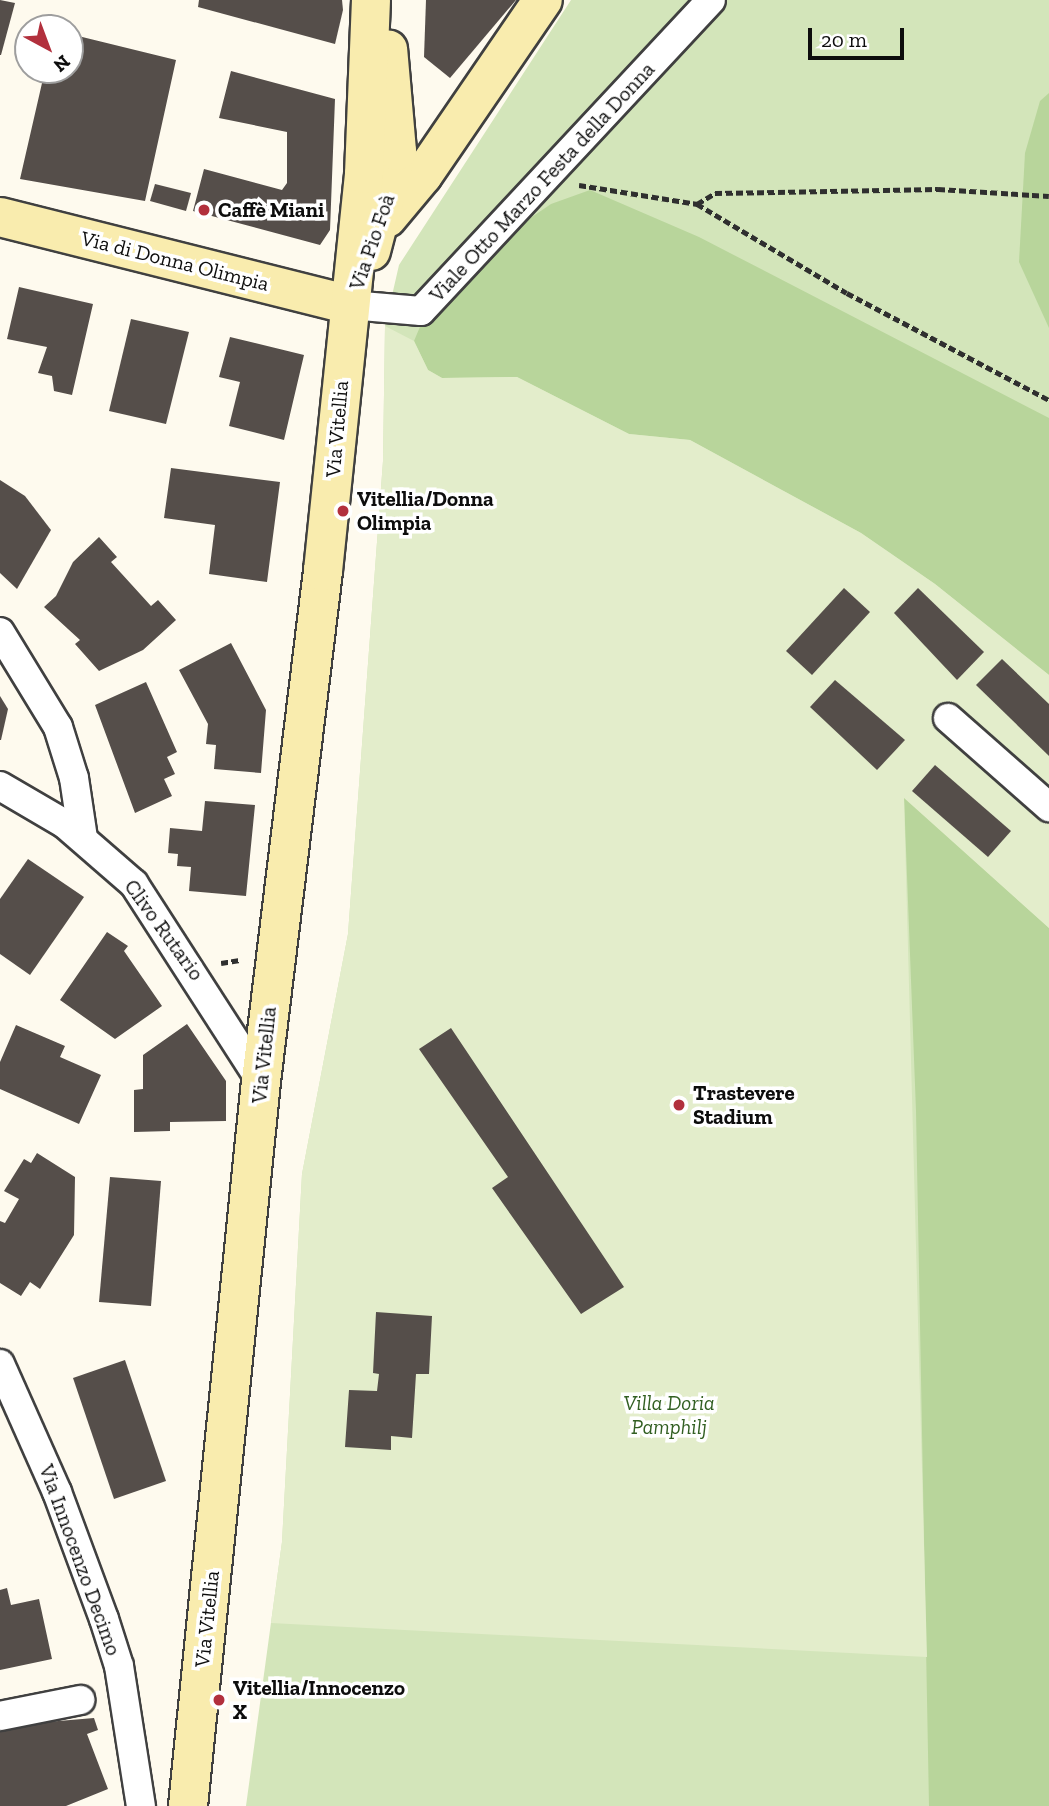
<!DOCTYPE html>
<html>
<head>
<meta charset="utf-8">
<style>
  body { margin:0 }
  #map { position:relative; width:1049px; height:1806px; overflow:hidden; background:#fefaee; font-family:"Zilla Slab",serif }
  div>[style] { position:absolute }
  .green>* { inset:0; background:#d3e5ba }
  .forest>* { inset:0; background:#b8d59b }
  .pitch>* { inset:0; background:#e3edcb }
  .building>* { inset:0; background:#554e4a }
  .path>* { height:4.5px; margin-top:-2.25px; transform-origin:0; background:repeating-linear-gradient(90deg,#2f2f2f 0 7px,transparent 0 10.5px) }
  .roads { filter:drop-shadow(2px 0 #404040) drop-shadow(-2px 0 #404040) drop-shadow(0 2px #404040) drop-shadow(0 -2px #404040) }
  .street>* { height:28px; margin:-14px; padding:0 14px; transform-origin:14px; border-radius:14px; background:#fff }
  .secondary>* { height:38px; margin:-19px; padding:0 19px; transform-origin:19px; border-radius:19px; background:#f9ecae }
  .dots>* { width:19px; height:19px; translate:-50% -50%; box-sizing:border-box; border:4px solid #fff; border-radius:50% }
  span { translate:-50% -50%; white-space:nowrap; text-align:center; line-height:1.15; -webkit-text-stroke:7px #fff; paint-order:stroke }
  .street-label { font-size:21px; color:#0d0d0d }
  .poi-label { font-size:21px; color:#0d0d0d; font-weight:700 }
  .left { translate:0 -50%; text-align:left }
  .park-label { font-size:21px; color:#325f22; font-style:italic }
  .north { position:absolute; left:14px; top:14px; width:70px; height:70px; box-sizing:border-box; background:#fff; border:2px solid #9e9e9e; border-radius:50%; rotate:139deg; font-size:19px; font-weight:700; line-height:28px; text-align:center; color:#0d0d0d }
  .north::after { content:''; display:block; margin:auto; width:24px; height:32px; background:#b2303d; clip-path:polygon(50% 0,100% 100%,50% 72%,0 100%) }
  .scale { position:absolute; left:808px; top:28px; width:96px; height:32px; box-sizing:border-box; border:4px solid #0d0d0d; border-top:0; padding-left:9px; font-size:21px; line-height:24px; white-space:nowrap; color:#0d0d0d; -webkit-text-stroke:5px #fff; paint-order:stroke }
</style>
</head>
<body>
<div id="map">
  <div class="green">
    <div style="clip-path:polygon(571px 0,1049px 0,1049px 1806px,246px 1806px,282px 1542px,302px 1174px,348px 934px,383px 461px,385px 326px,399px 265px)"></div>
  </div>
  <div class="forest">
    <div style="clip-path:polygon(1049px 93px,1049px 328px,1019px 262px,1025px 153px,1040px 101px)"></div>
    <div style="clip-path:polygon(590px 190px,699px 237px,1049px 418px,1049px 675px,935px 584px,861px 533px,690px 440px,629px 434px,517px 377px,442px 378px,428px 370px,414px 341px,422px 322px,504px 236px,551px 204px)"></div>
    <div style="clip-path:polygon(904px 797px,1049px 928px,1049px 1806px,929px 1806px,916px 1111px)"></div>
  </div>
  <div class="pitch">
    <div style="clip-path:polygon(385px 326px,414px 341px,428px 370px,442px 378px,517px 377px,629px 434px,690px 440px,861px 533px,935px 584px,1049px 675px,1049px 928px,904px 798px,927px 1657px,271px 1623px,282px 1542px,302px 1174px,348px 934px,383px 461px)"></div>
  </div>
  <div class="building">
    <div style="clip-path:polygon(0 0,15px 3px,1px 55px,0 55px)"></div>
    <div style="clip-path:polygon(199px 0,342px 0,343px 10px,335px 44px,198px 7px)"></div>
    <div style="clip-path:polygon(426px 0,516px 0,450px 78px,424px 57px)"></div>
    <div style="clip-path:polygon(70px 34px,176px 60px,145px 201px,20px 179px,45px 70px,70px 70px)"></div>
    <div style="clip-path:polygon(231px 71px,335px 99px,330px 230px,320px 245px,193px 211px,204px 169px,282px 190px,287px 183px,287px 132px,219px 118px)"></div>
    <div style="clip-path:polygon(155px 184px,191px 193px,186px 211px,150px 201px)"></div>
    <div style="clip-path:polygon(19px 287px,93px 304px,72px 395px,54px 391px,52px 376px,38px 373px,47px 347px,7px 339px)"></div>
    <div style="clip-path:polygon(131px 319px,189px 332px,166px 424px,109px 411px)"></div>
    <div style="clip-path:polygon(230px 337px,304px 355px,284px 440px,229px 426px,240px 382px,219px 377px)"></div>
    <div style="clip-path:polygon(171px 468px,280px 482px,267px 582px,209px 574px,215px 525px,164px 518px)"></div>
    <div style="clip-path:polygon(0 480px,25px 496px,51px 530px,17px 589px,0 573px)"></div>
    <div style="clip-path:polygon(99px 537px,117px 557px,111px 562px,151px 606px,158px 600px,176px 620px,143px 650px,99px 671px,75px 644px,80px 640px,44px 607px,56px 596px,73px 562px)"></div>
    <div style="clip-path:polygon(844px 588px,870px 612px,812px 675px,786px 651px)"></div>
    <div style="clip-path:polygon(918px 588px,984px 652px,957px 680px,894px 613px)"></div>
    <div style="clip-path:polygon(231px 643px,266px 710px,261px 773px,214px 769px,216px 745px,206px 744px,208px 724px,179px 670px)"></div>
    <div style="clip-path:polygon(1002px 659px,1049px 704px,1049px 756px,976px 685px)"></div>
    <div style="clip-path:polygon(835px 680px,905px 740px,877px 770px,810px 707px)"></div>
    <div style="clip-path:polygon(146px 682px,177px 752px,167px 757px,175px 774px,164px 779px,172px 796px,135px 813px,95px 705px)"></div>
    <div style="clip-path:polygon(0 696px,8px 709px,1px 740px,0 740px)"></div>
    <div style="clip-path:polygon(935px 765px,1011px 831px,988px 857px,912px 791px)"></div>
    <div style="clip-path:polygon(205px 801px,255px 805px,246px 896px,189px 891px,191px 867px,177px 866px,178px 854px,168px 853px,170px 828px,202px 831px)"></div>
    <div style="clip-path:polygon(28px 859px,84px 897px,30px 975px,0 954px,0 899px)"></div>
    <div style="clip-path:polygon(107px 932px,128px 946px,124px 951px,162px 1006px,115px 1039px,60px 1000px)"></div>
    <div style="clip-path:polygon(187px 1024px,226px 1081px,226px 1121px,170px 1122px,170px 1131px,134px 1132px,134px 1090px,143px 1089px,143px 1055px)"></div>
    <div style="clip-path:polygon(16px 1025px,65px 1046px,60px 1057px,101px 1075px,79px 1124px,0 1089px,0 1062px)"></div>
    <div style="clip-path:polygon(451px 1028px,624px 1287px,581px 1314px,492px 1188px,508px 1177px,419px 1049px)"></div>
    <div style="clip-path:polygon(37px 1153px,75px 1177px,74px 1235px,40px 1289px,30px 1282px,21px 1296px,0 1283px,0 1221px,5px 1223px,19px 1199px,4px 1191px,24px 1159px,31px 1163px)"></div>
    <div style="clip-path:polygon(110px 1177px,161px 1181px,151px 1306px,99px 1302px)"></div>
    <div style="clip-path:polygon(376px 1312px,432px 1316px,429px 1374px,416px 1374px,412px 1438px,391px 1436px,391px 1450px,345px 1447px,349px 1390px,377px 1391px,379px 1374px,373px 1373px)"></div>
    <div style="clip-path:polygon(125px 1360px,166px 1481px,114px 1499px,73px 1378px)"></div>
    <div style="clip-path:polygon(7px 1588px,11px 1605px,39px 1599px,52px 1659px,0 1670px,0 1590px)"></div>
    <div style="clip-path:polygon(94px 1718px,98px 1730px,87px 1734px,108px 1789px,66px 1806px,0 1806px,0 1726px)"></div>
  </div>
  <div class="path">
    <div style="left:579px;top:185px;width:120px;rotate:9.1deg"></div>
    <div style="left:697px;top:204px;width:174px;rotate:30.7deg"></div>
    <div style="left:847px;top:293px;width:229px;rotate:27.9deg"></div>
    <div style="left:697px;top:204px;width:21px;rotate:-31deg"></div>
    <div style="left:715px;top:193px;width:223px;rotate:-1deg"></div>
    <div style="left:938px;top:189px;width:111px;rotate:3.6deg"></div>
    <div style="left:221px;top:963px;width:19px;rotate:-9deg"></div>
  </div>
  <div class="roads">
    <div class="street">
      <div style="left:350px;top:305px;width:71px;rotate:4.8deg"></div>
      <div style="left:421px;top:311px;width:425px;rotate:-47deg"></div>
      <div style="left:0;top:632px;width:111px;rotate:58.6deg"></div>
      <div style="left:58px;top:727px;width:53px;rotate:72.6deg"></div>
      <div style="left:74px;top:778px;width:61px;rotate:81.5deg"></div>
      <div style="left:948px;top:718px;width:135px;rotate:41.4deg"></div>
      <div style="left:0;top:786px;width:75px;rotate:30.3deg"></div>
      <div style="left:65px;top:824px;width:91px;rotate:41deg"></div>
      <div style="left:134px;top:884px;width:234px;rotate:57.2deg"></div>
      <div style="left:0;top:1364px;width:140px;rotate:66deg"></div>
      <div style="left:57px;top:1492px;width:135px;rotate:69.7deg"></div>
      <div style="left:104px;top:1619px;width:49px;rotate:72.3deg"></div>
      <div style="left:119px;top:1666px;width:142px;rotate:81.1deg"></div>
      <div style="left:0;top:1716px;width:82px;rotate:-11.3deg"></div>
    </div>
    <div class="secondary">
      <div style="left:0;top:217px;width:361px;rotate:14.1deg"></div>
      <div style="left:387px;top:218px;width:56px;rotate:-50.1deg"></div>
      <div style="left:423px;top:175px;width:212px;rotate:-55.6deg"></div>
      <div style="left:371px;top:251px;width:103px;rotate:-75.4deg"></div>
      <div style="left:397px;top:151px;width:102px;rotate:-95deg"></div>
      <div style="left:188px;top:1806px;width:729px;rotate:-84.25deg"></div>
      <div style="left:261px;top:1081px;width:514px;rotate:-83.07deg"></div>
      <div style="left:323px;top:571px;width:399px;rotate:-84.1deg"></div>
      <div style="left:364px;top:174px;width:174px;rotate:-87.7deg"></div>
    </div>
  </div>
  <div class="dots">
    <div style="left:204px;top:210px;background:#b2303d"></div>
    <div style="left:343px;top:511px;background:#b2303d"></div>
    <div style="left:679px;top:1105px;background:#b2303d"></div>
    <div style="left:219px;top:1700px;background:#b2303d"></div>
  </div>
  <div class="street-label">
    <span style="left:542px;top:182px;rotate:-47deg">Viale Otto Marzo Festa della Donna</span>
    <span style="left:372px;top:242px;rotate:-71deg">Via Pio Foà</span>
    <span style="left:175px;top:261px;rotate:14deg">Via di Donna Olimpia</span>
    <span style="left:337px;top:429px;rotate:-85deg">Via Vitellia</span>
    <span style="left:164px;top:930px;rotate:54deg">Clivo Rutario</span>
    <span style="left:264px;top:1055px;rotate:-84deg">Via Vitellia</span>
    <span style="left:80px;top:1560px;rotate:70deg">Via Innocenzo Decimo</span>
    <span style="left:207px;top:1619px;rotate:-84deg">Via Vitellia</span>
  </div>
  <div class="poi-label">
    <span class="left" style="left:218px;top:210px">Caffè Miani</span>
    <span class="left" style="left:357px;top:511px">Vitellia/Donna<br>Olimpia</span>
    <span class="left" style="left:693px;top:1105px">Trastevere<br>Stadium</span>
    <span class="left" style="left:233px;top:1700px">Vitellia/Innocenzo<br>X</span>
  </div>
  <div class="park-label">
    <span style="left:669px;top:1415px">Villa Doria<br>Pamphilj</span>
  </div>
  <div class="north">N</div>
  <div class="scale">20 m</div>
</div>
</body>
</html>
